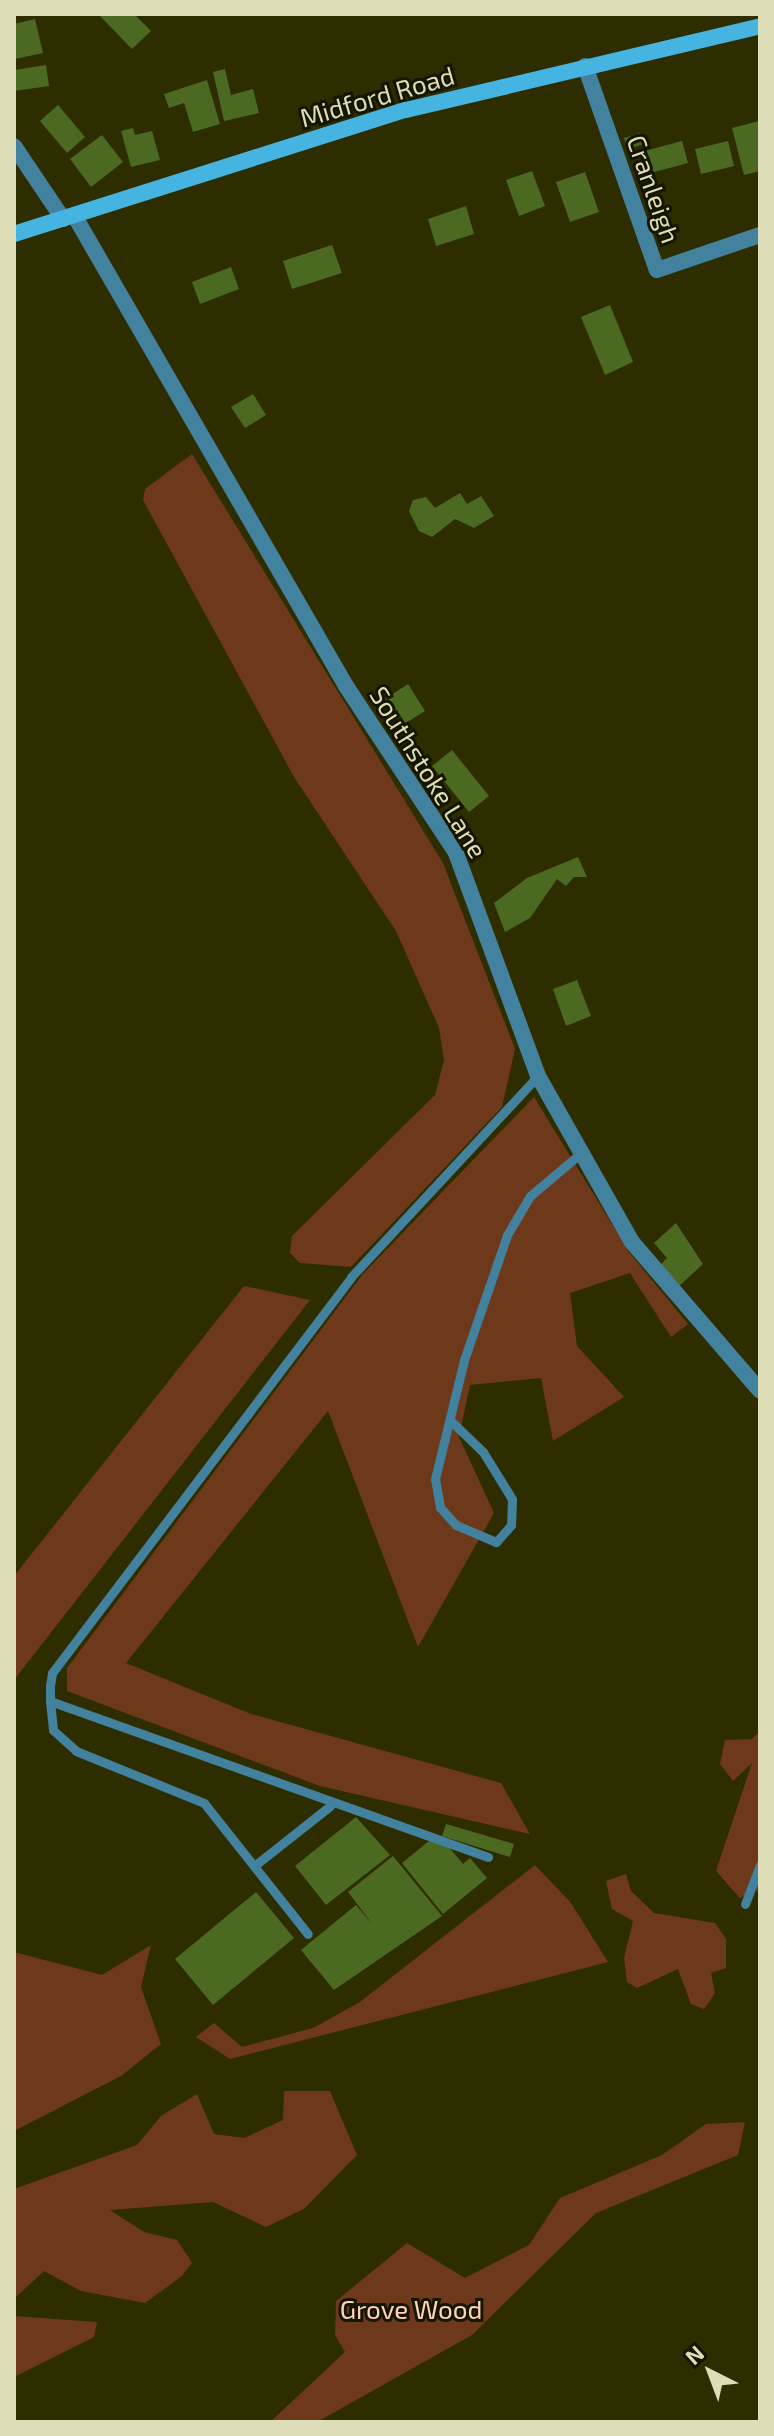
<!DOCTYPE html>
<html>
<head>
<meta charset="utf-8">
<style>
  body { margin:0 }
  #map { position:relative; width:774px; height:2436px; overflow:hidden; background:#2e2d00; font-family:"Exo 2",sans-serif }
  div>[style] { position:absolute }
  .green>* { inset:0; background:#6d391a }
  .building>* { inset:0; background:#4c6921 }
  .lane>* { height:9px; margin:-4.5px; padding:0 4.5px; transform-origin:4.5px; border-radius:4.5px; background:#43829e }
  .street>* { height:16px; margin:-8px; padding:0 8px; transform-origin:8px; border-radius:8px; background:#43829e }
  .secondary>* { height:16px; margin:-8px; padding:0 8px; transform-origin:8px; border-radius:8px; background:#45b4e1 }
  span { translate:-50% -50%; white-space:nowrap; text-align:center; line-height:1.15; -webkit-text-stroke:6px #151500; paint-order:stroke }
  .street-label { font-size:26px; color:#dddeb7 }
  .park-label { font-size:26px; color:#fed2bc }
  .frame { position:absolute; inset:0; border:16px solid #dddeb7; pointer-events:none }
  .north { position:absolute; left:670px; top:2332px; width:80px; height:80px; -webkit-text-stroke:6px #151500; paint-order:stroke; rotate:318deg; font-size:22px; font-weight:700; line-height:32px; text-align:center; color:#dddeb7 }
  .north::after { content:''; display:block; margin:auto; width:28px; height:36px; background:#dddeb7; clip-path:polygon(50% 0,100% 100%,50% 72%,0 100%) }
</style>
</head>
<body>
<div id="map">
  <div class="green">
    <div style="clip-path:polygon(192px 454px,443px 863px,515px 1049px,502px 1107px,351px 1267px,300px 1263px,290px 1253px,292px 1236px,435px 1095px,444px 1060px,439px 1028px,396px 931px,294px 777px,143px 500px,145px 489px)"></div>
    <div style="clip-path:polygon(534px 1097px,629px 1252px,688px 1324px,671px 1337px,630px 1273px,570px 1293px,577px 1346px,624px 1397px,553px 1441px,541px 1378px,470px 1385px,459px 1437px,494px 1513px,418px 1647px,328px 1411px,126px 1663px,251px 1714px,501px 1783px,530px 1834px,320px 1786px,67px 1691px,67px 1668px,362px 1275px)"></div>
    <div style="clip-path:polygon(244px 1286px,310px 1300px,14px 1680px,14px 1576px)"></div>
    <div style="clip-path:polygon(760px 1731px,760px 1897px,756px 1889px,740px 1898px,716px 1871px,752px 1763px,733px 1781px,720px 1764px,725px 1740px,752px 1739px)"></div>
    <div style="clip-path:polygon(535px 1865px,571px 1903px,608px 1962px,230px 2059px,196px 2037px,214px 2023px,242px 2047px,313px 2028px,360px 2002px)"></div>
    <div style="clip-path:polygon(626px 1874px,631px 1891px,654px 1913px,715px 1923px,726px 1939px,726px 1968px,711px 1973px,715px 1993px,704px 2009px,691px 2004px,678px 1969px,637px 1988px,627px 1982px,624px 1958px,633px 1921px,612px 1909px,606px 1881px)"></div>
    <div style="clip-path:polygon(151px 1945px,141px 1987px,161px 2044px,121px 2076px,14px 2131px,14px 1952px,102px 1975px)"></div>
    <div style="clip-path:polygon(284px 2091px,330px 2091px,357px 2155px,304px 2209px,266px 2227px,213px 2202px,110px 2210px,144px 2232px,177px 2240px,192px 2263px,182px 2276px,145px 2303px,81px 2291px,44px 2271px,14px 2299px,14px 2189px,137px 2145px,161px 2116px,197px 2094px,214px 2134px,244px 2138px,283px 2120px)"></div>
    <div style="clip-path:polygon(745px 2122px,738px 2155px,596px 2213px,472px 2335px,317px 2422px,270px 2422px,345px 2352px,335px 2335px,336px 2301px,407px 2243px,465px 2278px,529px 2245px,560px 2198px,662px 2155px,706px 2124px)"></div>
    <div style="clip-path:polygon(14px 2316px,97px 2322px,94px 2337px,14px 2377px)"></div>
  </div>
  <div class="building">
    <div style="clip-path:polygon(98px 14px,134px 14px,151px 31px,132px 49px)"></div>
    <div style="clip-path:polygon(35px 19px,43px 53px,15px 59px,14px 24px)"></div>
    <div style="clip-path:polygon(46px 65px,49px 86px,14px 91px,14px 70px)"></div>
    <div style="clip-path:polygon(225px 69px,231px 95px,253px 89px,259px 113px,224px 121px,213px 72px)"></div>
    <div style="clip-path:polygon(207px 80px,220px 124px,193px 132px,184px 103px,169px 108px,164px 94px)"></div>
    <div style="clip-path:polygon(58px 105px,85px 137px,67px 153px,40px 121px)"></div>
    <div style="clip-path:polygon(759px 121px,760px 171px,744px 175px,732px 128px)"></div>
    <div style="clip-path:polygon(133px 128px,135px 135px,152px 131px,160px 160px,131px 167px,121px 131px)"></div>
    <div style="clip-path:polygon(640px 133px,644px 144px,627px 149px,624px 138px)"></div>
    <div style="clip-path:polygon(102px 135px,123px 162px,91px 187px,70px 159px)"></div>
    <div style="clip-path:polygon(682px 141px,688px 163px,647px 174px,641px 152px)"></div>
    <div style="clip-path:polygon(728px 141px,734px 166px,701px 174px,695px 149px)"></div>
    <div style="clip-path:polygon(532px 171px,545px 206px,519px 216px,506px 180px)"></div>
    <div style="clip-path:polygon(585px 172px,599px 212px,570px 222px,556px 182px)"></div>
    <div style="clip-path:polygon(466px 206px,474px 234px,436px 246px,428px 219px)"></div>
    <div style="clip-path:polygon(332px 245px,342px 273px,292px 289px,283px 261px)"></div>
    <div style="clip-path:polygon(231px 267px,239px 289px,200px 304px,192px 282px)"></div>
    <div style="clip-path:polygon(610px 305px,633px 362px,605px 375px,581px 317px)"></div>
    <div style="clip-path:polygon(253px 394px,266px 415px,245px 428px,231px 407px)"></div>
    <div style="clip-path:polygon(460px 493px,467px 504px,481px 496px,494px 516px,474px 528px,455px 519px,432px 537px,419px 531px,409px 511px,413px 500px,426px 497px,435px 508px)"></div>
    <div style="clip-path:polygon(408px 684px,425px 711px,401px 726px,385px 699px)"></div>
    <div style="clip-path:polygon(452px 750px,489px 796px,469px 812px,432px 766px)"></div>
    <div style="clip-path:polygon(578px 857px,587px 877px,574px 877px,566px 886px,557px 879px,530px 918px,505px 932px,494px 903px,527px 878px)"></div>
    <div style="clip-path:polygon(577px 980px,591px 1016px,566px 1026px,553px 989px)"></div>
    <div style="clip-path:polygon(676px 1223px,703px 1264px,677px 1288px,658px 1267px,667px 1258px,654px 1243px)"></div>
    <div style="clip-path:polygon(356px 1817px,390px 1855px,326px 1905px,295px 1866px)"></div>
    <div style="clip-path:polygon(446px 1824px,514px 1844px,510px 1857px,442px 1836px)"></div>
    <div style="clip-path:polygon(429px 1841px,448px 1846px,463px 1864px,470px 1858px,487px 1878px,443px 1914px,402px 1863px)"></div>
    <div style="clip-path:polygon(393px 1856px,442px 1916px,334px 1990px,301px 1950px,356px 1905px,373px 1925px,348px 1892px)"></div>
    <div style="clip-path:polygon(256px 1892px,294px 1938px,213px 2005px,175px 1959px)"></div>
  </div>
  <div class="lane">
    <div style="left:451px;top:1421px;width:45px;rotate:44.1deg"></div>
    <div style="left:483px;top:1452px;width:55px;rotate:58.3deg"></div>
    <div style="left:512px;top:1499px;width:26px;rotate:92deg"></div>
    <div style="left:511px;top:1525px;width:23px;rotate:131deg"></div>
    <div style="left:496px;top:1542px;width:43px;rotate:-157deg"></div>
    <div style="left:456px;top:1525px;width:24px;rotate:-132deg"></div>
    <div style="left:440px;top:1507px;width:28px;rotate:-100deg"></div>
    <div style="left:435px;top:1479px;width:122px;rotate:-76.3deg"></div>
    <div style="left:464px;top:1360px;width:132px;rotate:-71deg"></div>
    <div style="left:507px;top:1235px;width:45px;rotate:-59.5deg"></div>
    <div style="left:530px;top:1196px;width:68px;rotate:-40.2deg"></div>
    <div style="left:50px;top:1701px;width:29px;rotate:84deg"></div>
    <div style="left:53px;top:1730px;width:31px;rotate:42deg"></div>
    <div style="left:76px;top:1751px;width:138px;rotate:22.1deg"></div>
    <div style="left:204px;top:1803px;width:167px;rotate:51.6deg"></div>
    <div style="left:488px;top:1857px;width:465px;rotate:-160.4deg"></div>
    <div style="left:50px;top:1701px;width:15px;rotate:-90deg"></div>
    <div style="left:50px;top:1686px;width:13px;rotate:-81deg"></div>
    <div style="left:52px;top:1673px;width:496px;rotate:-52.9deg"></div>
    <div style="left:351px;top:1277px;width:275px;rotate:-47.1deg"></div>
    <div style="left:254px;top:1866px;width:97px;rotate:-38.3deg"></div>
    <div style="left:745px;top:1904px;width:42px;rotate:-69deg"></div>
  </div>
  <div class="street">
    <div style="left:585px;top:66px;width:216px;rotate:70.6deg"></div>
    <div style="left:657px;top:270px;width:109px;rotate:-18.8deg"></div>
    <div style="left:14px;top:146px;width:88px;rotate:56.1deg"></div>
    <div style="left:74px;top:215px;width:544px;rotate:59.99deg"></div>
    <div style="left:346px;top:686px;width:200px;rotate:56.6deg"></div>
    <div style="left:456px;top:853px;width:238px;rotate:69.8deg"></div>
    <div style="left:538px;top:1076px;width:191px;rotate:60.5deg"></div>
    <div style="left:632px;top:1242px;width:196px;rotate:49.3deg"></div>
  </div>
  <div class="secondary">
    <div style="left:14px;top:234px;width:411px;rotate:-17.6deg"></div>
    <div style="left:406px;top:110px;width:364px;rotate:-13.3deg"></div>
  </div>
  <div class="street-label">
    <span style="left:377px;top:96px;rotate:-16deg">Midford Road</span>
    <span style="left:654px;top:189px;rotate:71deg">Cranleigh</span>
    <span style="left:429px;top:772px;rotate:58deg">Southstoke Lane</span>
  </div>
  <div class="park-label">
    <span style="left:411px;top:2309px">Grove Wood</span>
  </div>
  <div class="frame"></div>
  <div class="north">N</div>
</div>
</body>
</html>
